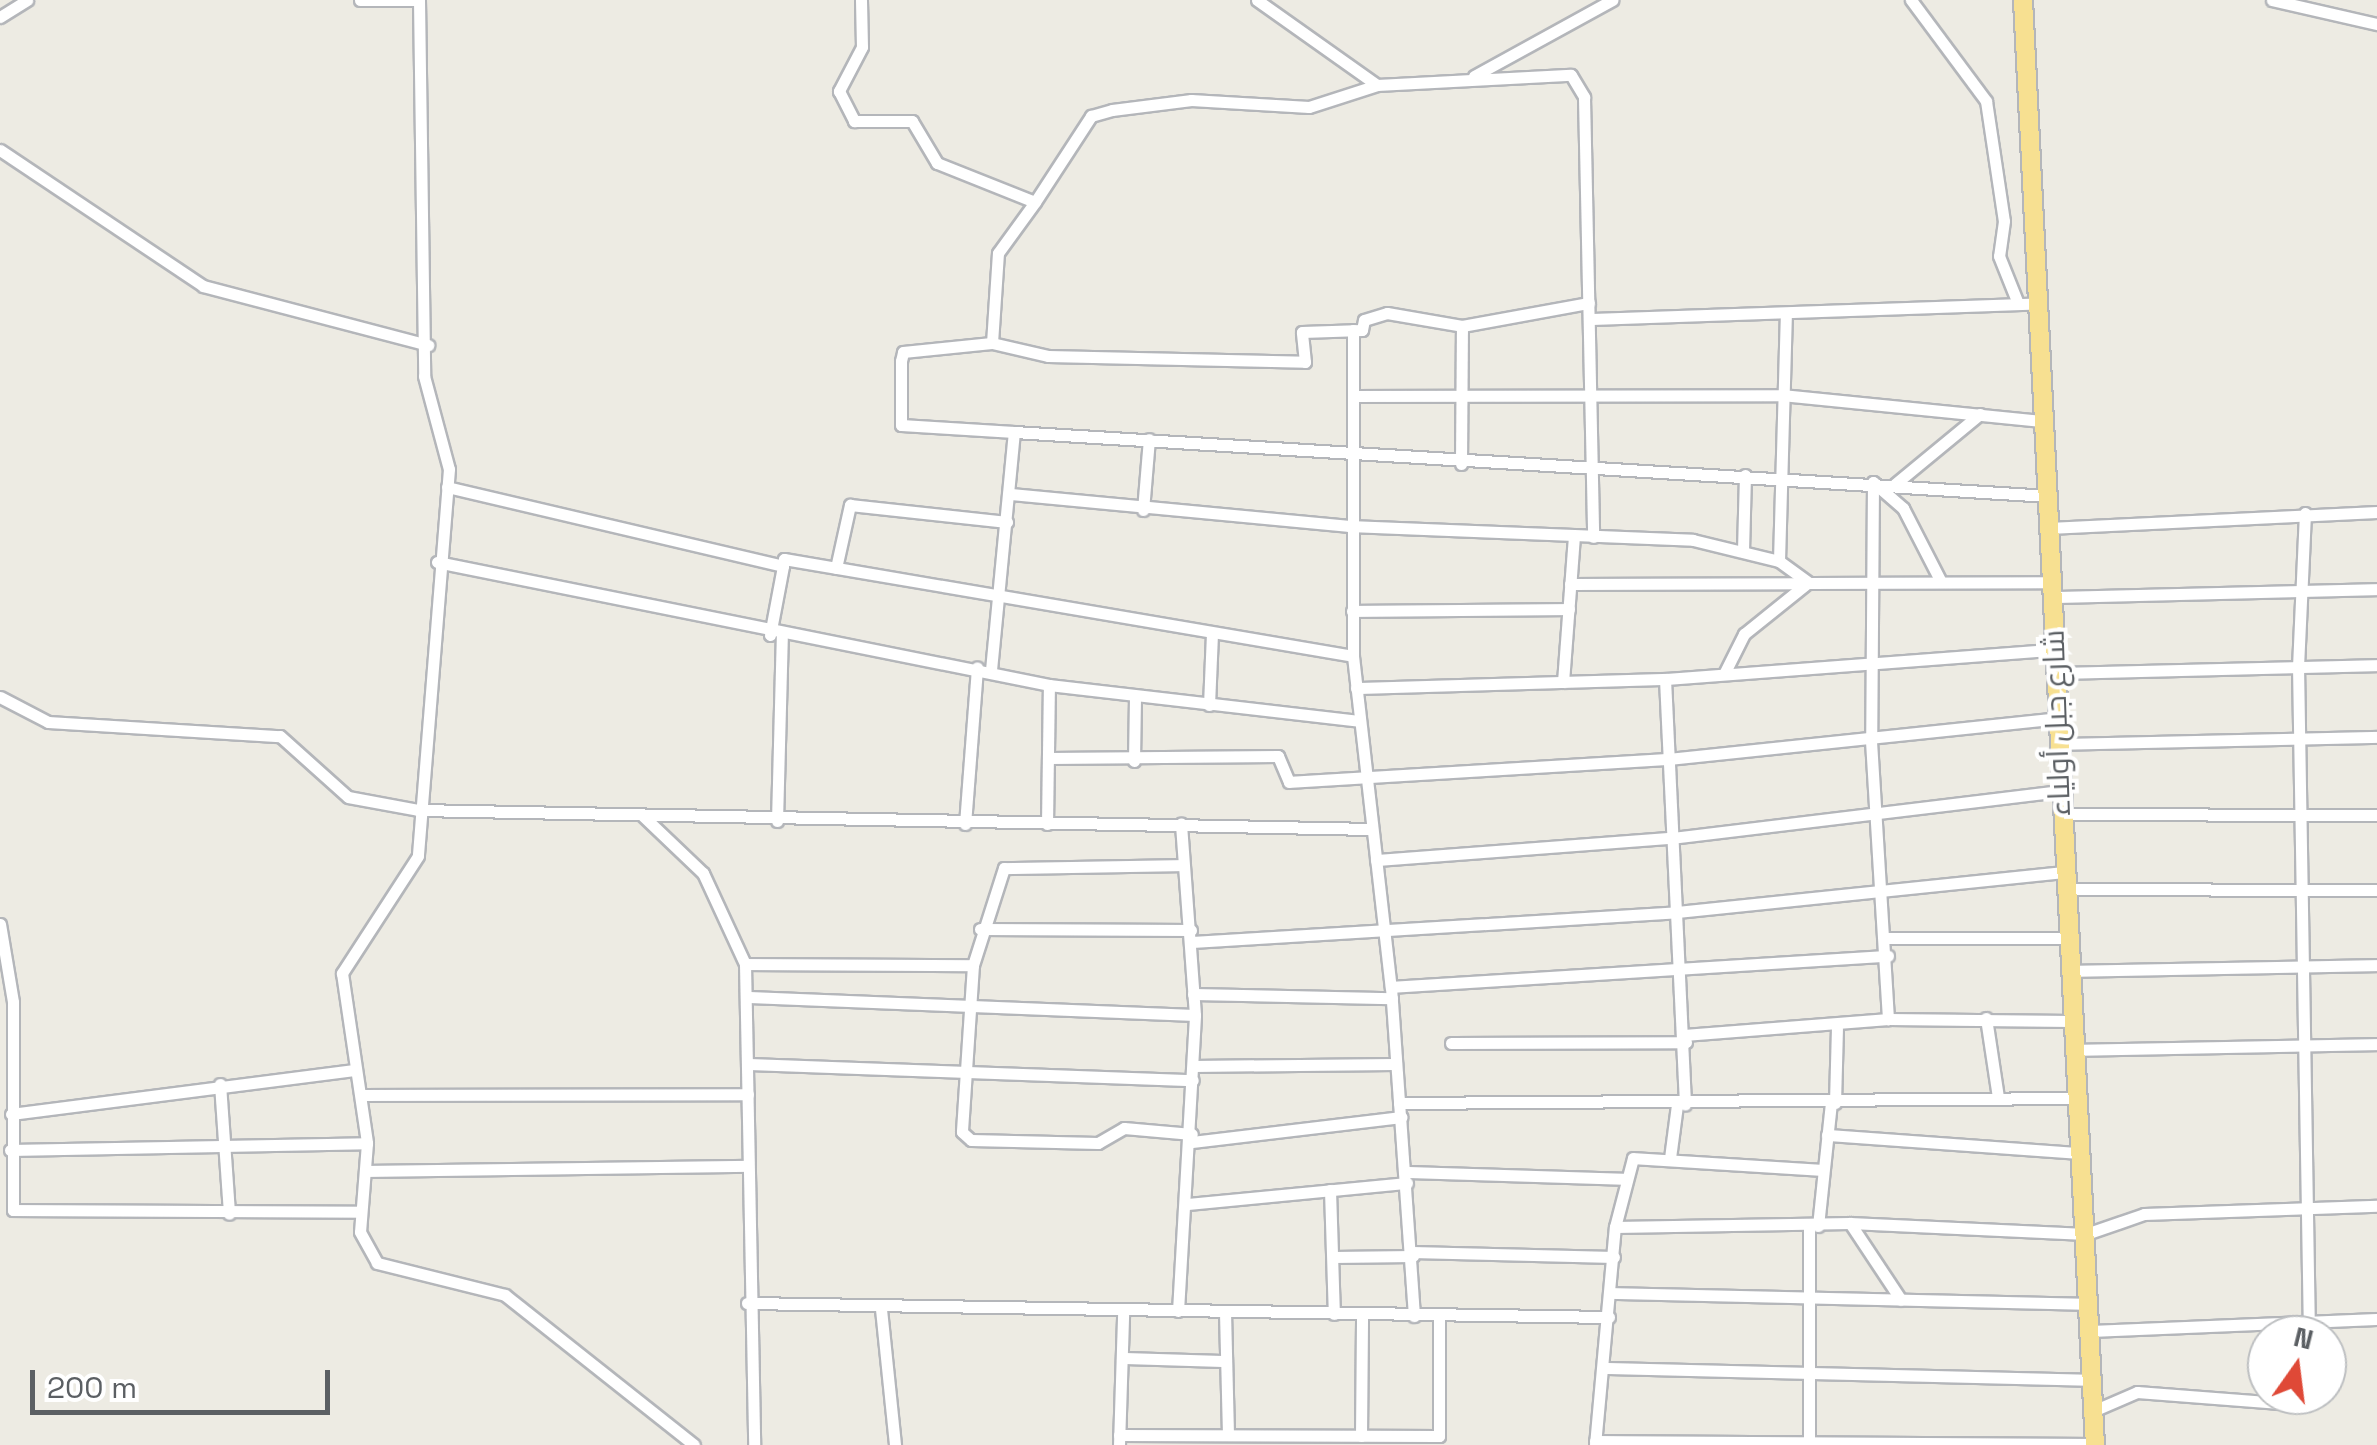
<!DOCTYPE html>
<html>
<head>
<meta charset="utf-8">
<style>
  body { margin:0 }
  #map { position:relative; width:2377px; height:1445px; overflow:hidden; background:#edebe3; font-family:"Space Grotesk",Cairo,sans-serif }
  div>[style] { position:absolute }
  .roads { filter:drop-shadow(2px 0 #b4b6ba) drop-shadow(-2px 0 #b4b6ba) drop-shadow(0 2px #b4b6ba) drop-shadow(0 -2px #b4b6ba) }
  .minor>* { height:11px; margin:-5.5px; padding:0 5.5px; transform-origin:5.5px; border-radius:5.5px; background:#fff }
  .highway>* { height:18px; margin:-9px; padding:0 9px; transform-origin:9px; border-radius:9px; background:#f7e091 }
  span { translate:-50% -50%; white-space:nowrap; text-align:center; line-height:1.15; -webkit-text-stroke:8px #fff; paint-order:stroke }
  .street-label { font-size:30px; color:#5b5f63 }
  .north { position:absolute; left:2247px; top:1315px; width:100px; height:100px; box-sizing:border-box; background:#fff; border:2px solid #bdbfc1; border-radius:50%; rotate:14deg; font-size:28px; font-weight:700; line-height:40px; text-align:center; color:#5b5f63 }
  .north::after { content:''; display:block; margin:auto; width:35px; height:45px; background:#df4937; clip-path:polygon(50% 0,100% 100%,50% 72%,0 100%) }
  .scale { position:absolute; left:30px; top:1370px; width:300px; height:45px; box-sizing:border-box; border:5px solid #5b5f63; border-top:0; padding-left:12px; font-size:30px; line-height:35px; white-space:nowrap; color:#5b5f63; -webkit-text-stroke:8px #fff; paint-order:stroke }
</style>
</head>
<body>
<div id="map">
  <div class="roads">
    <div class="minor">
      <div style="left:360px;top:0;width:59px"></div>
      <div style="left:419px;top:0;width:376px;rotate:89.2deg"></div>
      <div style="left:424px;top:376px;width:96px;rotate:75deg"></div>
      <div style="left:449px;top:469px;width:388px;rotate:94.6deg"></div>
      <div style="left:418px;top:856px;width:140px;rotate:123deg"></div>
      <div style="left:342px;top:973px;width:172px;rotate:81.6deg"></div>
      <div style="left:367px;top:1143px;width:89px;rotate:94.5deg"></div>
      <div style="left:360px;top:1232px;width:35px;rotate:61deg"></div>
      <div style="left:377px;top:1263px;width:132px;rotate:14deg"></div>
      <div style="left:505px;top:1295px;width:241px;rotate:38.4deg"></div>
      <div style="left:861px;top:0;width:47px;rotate:88.8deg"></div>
      <div style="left:862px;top:47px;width:50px;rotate:117.6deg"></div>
      <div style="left:839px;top:91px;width:34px;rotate:63deg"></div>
      <div style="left:854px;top:121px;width:58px"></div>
      <div style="left:912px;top:121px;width:49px;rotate:59.2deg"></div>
      <div style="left:937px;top:163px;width:105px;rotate:21.7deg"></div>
      <div style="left:1035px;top:202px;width:103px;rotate:-56.9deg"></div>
      <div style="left:1091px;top:116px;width:22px;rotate:-16deg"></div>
      <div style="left:1112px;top:110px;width:80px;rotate:-7.2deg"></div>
      <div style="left:1191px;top:100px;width:118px;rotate:3.4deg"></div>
      <div style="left:1309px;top:107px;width:71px;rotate:-17.9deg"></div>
      <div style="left:1377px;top:85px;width:194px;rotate:-3deg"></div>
      <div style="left:1571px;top:75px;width:26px;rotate:59deg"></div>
      <div style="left:1584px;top:97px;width:440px;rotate:88.8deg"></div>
      <div style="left:1257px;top:0;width:147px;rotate:35.3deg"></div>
      <div style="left:1911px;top:0;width:126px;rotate:53.4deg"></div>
      <div style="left:1986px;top:101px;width:121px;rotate:81.5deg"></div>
      <div style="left:2004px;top:221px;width:35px;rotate:98deg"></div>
      <div style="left:1999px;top:256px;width:48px;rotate:68.2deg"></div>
      <div style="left:2272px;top:0;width:108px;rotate:12.9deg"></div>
      <div style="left:0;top:17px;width:32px;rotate:-32deg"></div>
      <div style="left:1474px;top:76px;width:158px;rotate:-28.8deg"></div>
      <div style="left:0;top:150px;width:244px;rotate:33.8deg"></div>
      <div style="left:203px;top:286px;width:233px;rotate:14.7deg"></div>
      <div style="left:1590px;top:319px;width:448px;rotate:-2deg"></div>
      <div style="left:1353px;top:330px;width:326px;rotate:90deg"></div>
      <div style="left:1353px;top:656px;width:333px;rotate:83.5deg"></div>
      <div style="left:1391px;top:987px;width:330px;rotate:86deg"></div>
      <div style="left:992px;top:343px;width:57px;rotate:13.1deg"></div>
      <div style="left:1048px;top:356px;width:257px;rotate:1.3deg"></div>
      <div style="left:1305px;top:362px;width:30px;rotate:-96deg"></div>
      <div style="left:1302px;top:332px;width:60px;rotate:-1.9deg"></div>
      <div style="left:1362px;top:330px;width:10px;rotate:-79deg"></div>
      <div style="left:1364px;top:320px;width:24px;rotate:-17deg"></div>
      <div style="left:1387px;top:313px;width:76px;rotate:9.8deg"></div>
      <div style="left:1354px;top:396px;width:428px;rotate:-0.1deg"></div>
      <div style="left:1782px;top:395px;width:263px;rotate:5.7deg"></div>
      <div style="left:1014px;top:432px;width:113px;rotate:-176.5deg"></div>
      <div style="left:901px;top:425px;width:64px;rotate:-90deg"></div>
      <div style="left:901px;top:361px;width:9px;rotate:-77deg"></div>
      <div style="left:903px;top:352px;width:89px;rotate:-5.8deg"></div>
      <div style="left:992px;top:343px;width:90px;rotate:-86.2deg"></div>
      <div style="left:998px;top:253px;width:63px;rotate:-54deg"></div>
      <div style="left:1461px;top:464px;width:138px;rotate:-89.6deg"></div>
      <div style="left:1462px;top:326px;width:129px;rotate:-10.3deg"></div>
      <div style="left:1873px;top:482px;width:259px;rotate:90.4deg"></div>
      <div style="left:1871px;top:741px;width:279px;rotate:86.5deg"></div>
      <div style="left:1873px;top:482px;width:40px;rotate:41deg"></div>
      <div style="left:1903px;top:508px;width:83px;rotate:62.8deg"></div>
      <div style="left:1895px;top:484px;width:110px;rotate:-39.5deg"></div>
      <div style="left:447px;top:487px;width:345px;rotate:13.2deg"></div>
      <div style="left:783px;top:566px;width:7px;rotate:-82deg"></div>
      <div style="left:784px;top:559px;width:577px;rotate:9.67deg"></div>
      <div style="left:1011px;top:494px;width:340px;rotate:5.4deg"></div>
      <div style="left:1349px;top:526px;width:344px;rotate:2.3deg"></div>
      <div style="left:1693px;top:540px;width:89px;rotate:13.7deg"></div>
      <div style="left:1779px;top:561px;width:37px;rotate:36deg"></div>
      <div style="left:1809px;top:583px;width:242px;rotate:-0.2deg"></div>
      <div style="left:1143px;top:510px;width:71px;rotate:-85.2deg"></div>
      <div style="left:2305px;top:513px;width:152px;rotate:92.6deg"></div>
      <div style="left:2298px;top:665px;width:670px;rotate:89.06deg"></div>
      <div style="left:2049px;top:528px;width:328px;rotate:-2.8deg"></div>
      <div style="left:1743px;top:551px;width:76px;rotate:-88.5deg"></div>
      <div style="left:1779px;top:561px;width:248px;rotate:-88.4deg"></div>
      <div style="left:437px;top:562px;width:624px;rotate:11.36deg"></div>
      <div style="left:1049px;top:685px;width:312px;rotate:6.6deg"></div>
      <div style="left:836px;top:568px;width:65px;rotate:-77.5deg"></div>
      <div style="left:850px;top:505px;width:158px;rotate:6.2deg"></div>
      <div style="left:1570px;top:584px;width:239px;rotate:-0.2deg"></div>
      <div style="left:2052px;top:597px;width:325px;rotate:-1.4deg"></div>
      <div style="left:1352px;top:611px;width:217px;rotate:-0.5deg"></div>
      <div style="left:770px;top:635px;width:70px;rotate:-79.3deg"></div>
      <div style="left:991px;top:670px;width:239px;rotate:-84.5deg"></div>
      <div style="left:1014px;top:432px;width:1036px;rotate:3.54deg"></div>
      <div style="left:2055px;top:673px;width:322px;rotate:-1.4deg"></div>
      <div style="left:1724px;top:674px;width:45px;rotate:-63.4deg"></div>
      <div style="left:1744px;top:634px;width:78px;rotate:-38.8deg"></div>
      <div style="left:1665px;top:679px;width:426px;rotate:87.3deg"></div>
      <div style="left:1563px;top:682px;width:145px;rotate:-85.7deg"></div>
      <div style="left:1356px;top:688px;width:309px;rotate:-1.7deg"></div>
      <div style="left:1665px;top:679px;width:390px;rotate:-4.3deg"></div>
      <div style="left:0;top:697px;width:54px;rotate:27.5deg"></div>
      <div style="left:48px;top:722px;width:232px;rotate:3.5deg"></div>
      <div style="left:280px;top:736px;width:91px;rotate:41.9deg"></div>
      <div style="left:348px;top:797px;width:71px;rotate:10.5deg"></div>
      <div style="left:418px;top:810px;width:953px;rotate:1.14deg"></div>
      <div style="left:1209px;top:705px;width:71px;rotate:-87.6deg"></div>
      <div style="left:2058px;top:744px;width:319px;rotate:-1.3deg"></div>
      <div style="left:1049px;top:758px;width:229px;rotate:-0.5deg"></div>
      <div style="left:1278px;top:756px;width:28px;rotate:67deg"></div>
      <div style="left:1289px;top:782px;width:381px;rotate:-3.5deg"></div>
      <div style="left:1669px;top:759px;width:390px;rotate:-6deg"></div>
      <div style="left:1134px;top:761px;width:64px;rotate:-89.1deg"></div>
      <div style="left:2061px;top:814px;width:316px;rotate:0.2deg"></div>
      <div style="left:642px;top:815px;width:84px;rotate:43.6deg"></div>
      <div style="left:703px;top:873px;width:100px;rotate:65.2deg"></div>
      <div style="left:745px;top:964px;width:481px;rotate:88.9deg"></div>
      <div style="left:777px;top:821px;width:188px;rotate:-88.5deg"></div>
      <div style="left:965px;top:824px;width:157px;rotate:-85.6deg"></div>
      <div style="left:1047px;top:824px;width:139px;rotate:-89.2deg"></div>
      <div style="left:1376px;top:860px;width:297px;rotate:-4.3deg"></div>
      <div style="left:1672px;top:838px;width:392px;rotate:-6.9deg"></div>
      <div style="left:1182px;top:865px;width:178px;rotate:179deg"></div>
      <div style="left:1004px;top:868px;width:102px;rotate:107.7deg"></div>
      <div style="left:973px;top:965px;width:167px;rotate:93.8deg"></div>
      <div style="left:962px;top:1132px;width:12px;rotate:42deg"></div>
      <div style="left:971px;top:1140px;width:127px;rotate:1.4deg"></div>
      <div style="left:1098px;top:1143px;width:30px;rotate:-30deg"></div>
      <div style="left:1124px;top:1128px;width:68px;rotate:5deg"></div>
      <div style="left:2064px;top:889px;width:313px;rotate:0.2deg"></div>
      <div style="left:0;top:924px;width:79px;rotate:80.5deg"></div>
      <div style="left:13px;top:1002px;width:208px;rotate:90deg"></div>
      <div style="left:13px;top:1210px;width:348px;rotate:0.3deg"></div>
      <div style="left:980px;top:929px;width:211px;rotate:0.3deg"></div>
      <div style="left:1887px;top:938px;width:181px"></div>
      <div style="left:1192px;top:942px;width:486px;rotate:-3.5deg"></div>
      <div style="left:1677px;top:912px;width:389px;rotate:-5.9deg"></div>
      <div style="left:745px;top:964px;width:228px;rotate:0.3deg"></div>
      <div style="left:2070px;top:971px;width:307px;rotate:-1.1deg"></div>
      <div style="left:1391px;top:987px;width:498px;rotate:-3.6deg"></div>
      <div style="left:1193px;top:994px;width:199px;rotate:1.2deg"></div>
      <div style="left:749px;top:997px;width:446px;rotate:2.3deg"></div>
      <div style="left:1986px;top:1018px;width:80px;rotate:81.4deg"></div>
      <div style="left:1684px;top:1035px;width:205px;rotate:-4.5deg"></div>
      <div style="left:1888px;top:1019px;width:184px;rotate:0.6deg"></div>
      <div style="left:1451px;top:1043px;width:235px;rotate:-0.2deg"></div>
      <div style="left:2074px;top:1050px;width:303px;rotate:-1.1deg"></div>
      <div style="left:749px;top:1064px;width:444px;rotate:2.1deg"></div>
      <div style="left:1193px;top:1066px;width:201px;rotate:-0.6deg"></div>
      <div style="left:220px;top:1084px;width:130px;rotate:86deg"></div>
      <div style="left:361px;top:1095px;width:387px;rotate:-0.1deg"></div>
      <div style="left:1399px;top:1103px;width:679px;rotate:-0.42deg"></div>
      <div style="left:1835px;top:1103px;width:74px;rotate:-88.5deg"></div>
      <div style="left:11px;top:1114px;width:346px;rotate:-7.3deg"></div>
      <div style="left:1827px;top:1135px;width:255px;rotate:4.1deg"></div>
      <div style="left:1192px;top:1142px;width:211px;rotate:-6.8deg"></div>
      <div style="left:10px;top:1150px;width:357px;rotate:-1.1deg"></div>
      <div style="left:1670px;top:1158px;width:53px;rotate:-82.5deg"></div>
      <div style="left:369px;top:1171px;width:378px;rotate:-0.8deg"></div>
      <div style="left:1406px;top:1172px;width:219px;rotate:1.8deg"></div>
      <div style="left:1330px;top:1190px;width:124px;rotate:88.2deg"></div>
      <div style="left:1188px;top:1204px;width:220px;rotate:-5.5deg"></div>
      <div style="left:1850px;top:1223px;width:92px;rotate:56.5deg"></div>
      <div style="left:1818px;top:1226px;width:124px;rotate:-84deg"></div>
      <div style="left:1615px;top:1227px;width:235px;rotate:-1deg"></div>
      <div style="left:1850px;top:1223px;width:236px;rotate:2.7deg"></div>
      <div style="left:2086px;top:1234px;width:61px;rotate:-19deg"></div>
      <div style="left:2144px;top:1214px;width:233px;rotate:-2deg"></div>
      <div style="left:1809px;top:1228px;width:216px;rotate:90deg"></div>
      <div style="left:1412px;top:1252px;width:202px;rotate:1.4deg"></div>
      <div style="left:1333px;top:1257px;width:80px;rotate:-0.7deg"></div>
      <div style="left:1612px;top:1293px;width:476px;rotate:1.3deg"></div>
      <div style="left:747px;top:1303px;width:862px;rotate:0.93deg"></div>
      <div style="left:881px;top:1309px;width:137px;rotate:84.1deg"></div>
      <div style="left:1178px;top:1311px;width:296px;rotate:-86.7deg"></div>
      <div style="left:1195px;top:1015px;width:192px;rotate:-94.2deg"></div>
      <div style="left:1225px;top:1312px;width:123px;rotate:88.6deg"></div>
      <div style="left:2090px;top:1331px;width:287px;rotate:-2.4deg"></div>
      <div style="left:1122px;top:1358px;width:103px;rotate:1.7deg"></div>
      <div style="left:1603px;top:1368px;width:489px;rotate:1.4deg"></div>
      <div style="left:2093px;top:1411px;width:48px;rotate:-23.4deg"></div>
      <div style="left:2137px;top:1392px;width:169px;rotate:4.4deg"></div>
      <div style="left:2306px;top:1405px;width:11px;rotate:-68deg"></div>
      <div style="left:1119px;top:1435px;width:320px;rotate:0.2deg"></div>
      <div style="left:1439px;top:1436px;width:120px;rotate:-90deg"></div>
      <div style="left:1361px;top:1436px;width:121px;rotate:-89.5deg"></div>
      <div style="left:1595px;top:1441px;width:500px;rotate:0.34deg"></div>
      <div style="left:1119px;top:1445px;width:130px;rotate:-88.2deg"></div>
      <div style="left:1595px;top:1445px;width:219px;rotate:-84.8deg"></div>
      <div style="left:1615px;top:1227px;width:71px;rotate:-75.4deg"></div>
      <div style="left:1633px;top:1158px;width:189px;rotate:3.6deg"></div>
    </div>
    <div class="highway">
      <div style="left:2023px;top:0;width:1447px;rotate:87.15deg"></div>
    </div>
  </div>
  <div class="street-label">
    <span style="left:2057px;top:723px;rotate:-92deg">شارع جبل أولياء</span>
  </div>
  <div class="north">N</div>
  <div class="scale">200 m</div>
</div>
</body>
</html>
